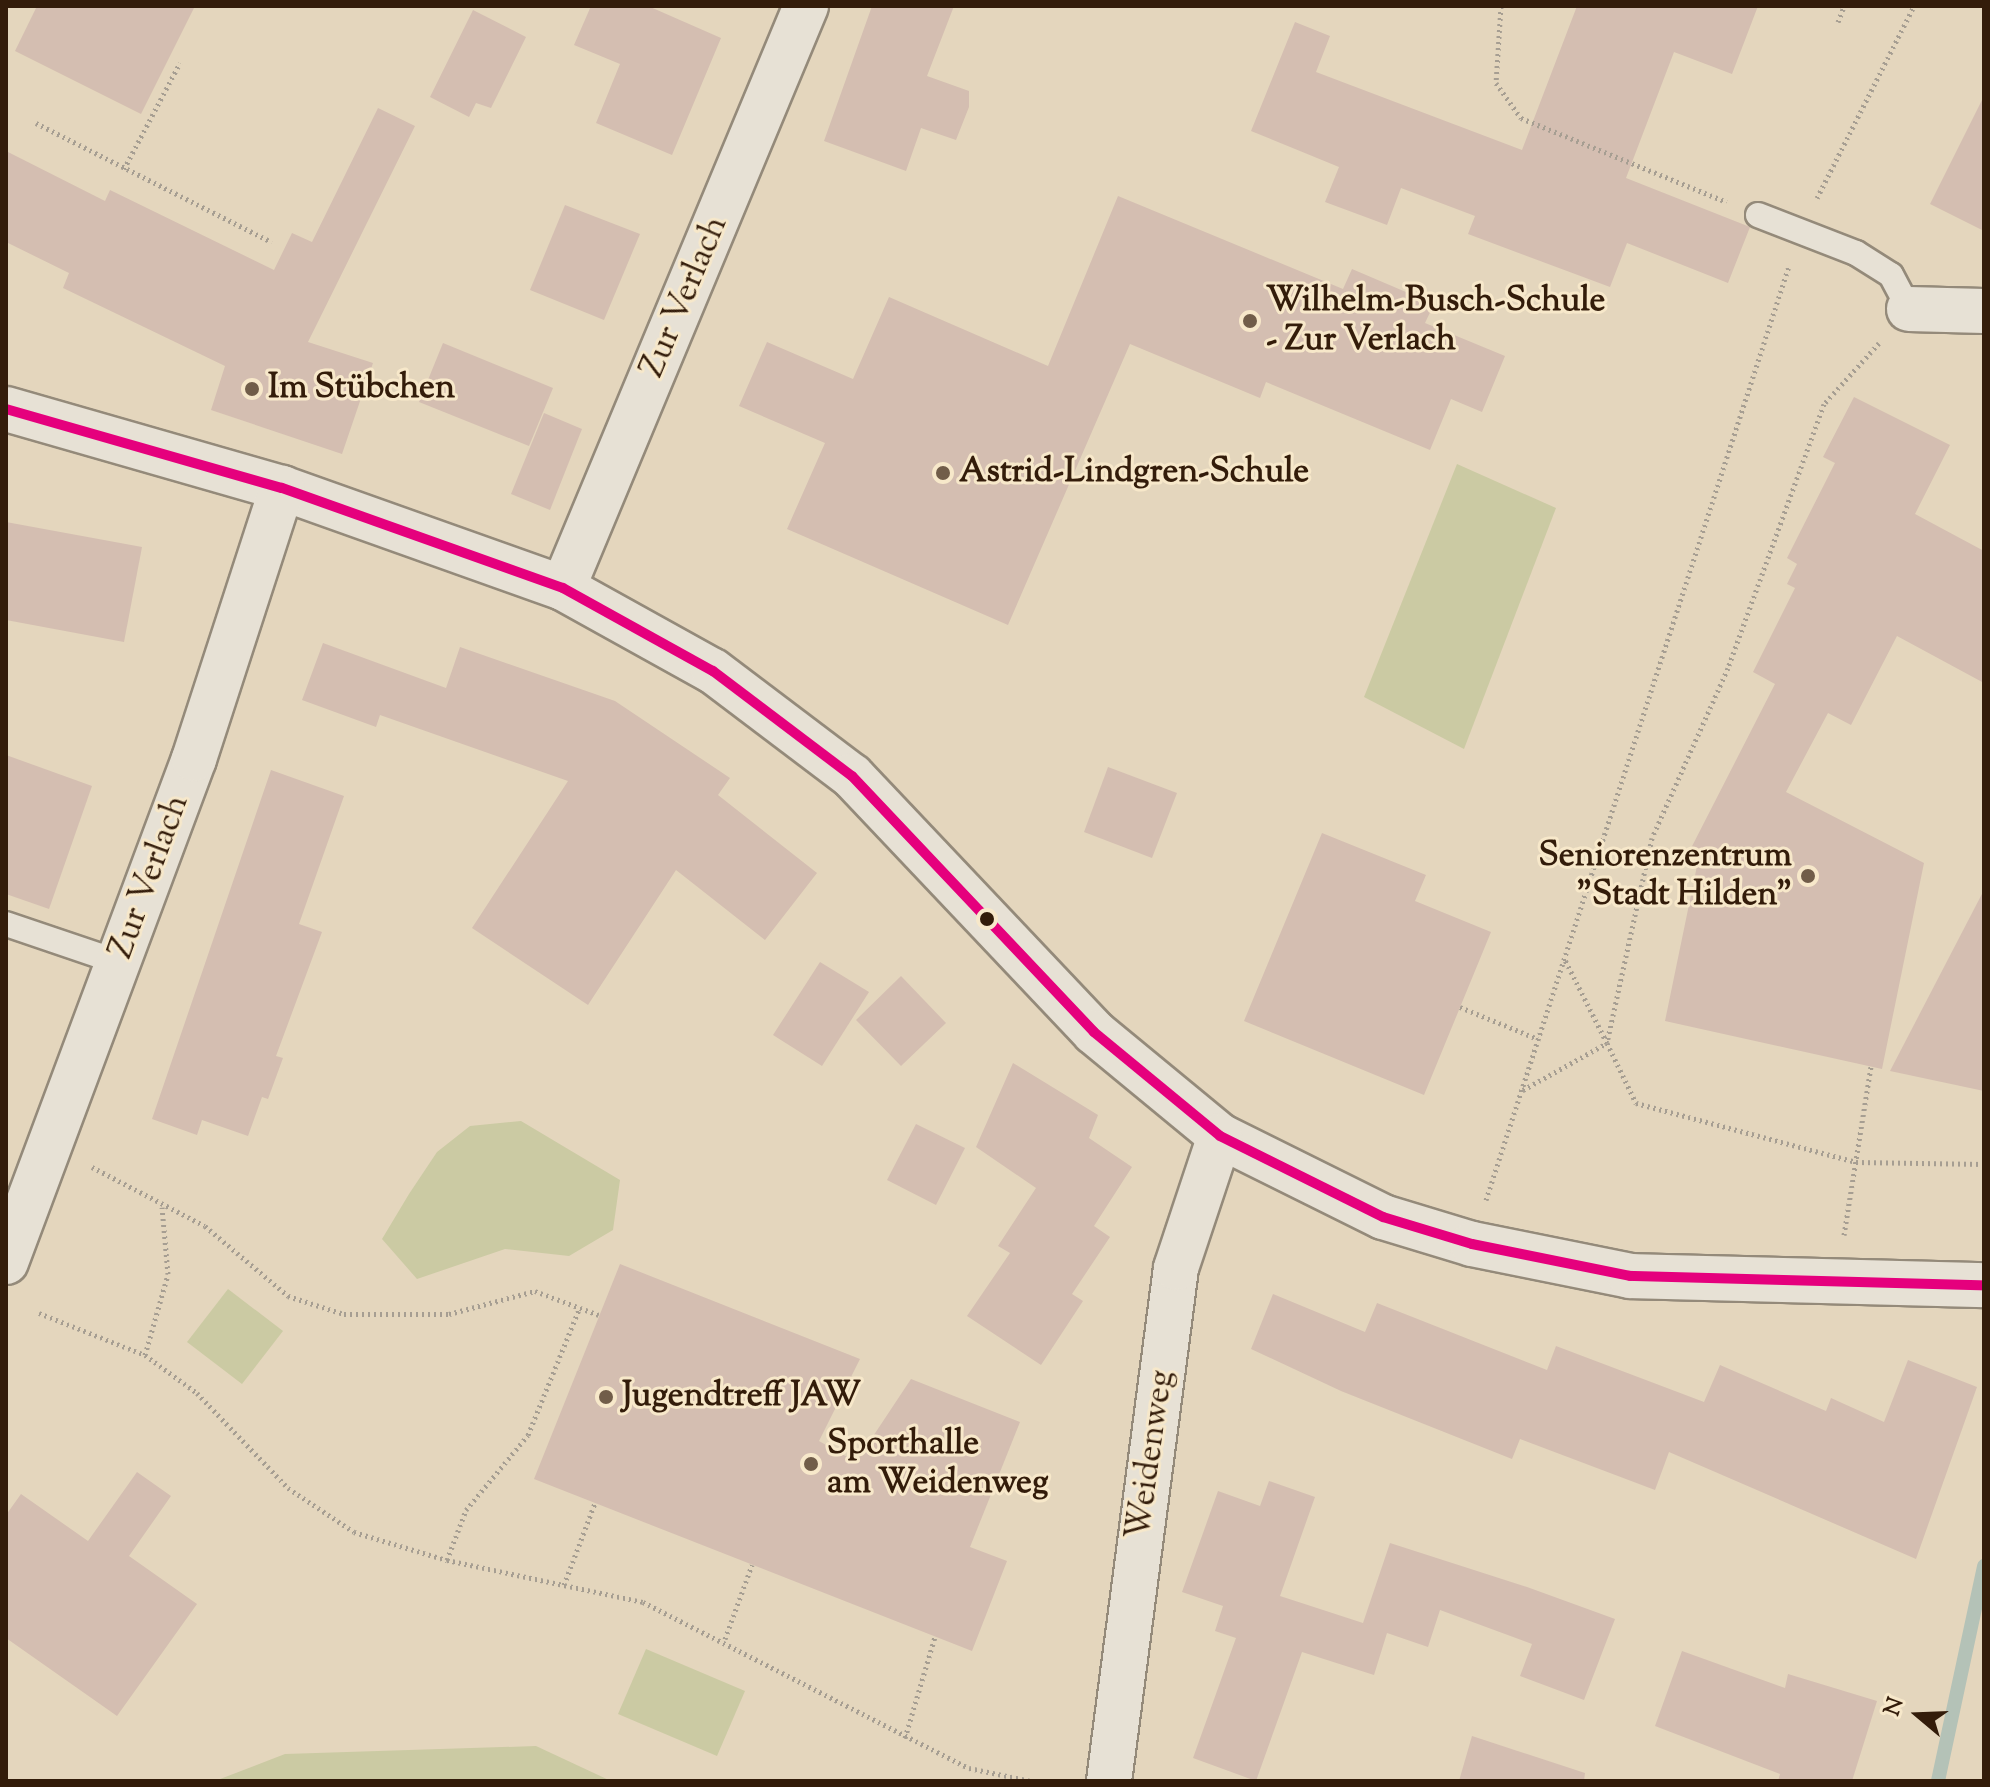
<!DOCTYPE html>
<html>
<head>
<meta charset="utf-8">
<style>
  body { margin:0 }
  #map { position:relative; width:1990px; height:1787px; overflow:hidden; background:#e4d6bd; font-family:"Sorts Mill Goudy",serif }
  div>[style] { position:absolute }
  .green>* { inset:0; background:#cbcaa3 }
  .stream>* { height:14px; margin:-7px; padding:0 7px; transform-origin:7px; border-radius:7px; background:#b4c2b7 }
  .building>* { inset:0; background:#d4beb1 }
  .path>* { height:5px; margin-top:-2.5px; transform-origin:0; background:repeating-linear-gradient(90deg,#a69e92 0 2px,transparent 0 6px) }
  .roads { filter:drop-shadow(2px 0 #948a7a) drop-shadow(-2px 0 #948a7a) drop-shadow(0 2px #948a7a) drop-shadow(0 -2px #948a7a) }
  .service>* { height:24px; margin:-12px; padding:0 12px; transform-origin:12px; border-radius:12px; background:#e7e1d5 }
  .minor>* { height:44px; margin:-22px; padding:0 22px; transform-origin:22px; border-radius:22px; background:#e7e1d5 }
  .bus-1>* { height:10px; margin:-5px; padding:0 5px; transform-origin:5px; border-radius:5px; background:#e5007d }
  .dots>* { width:22px; height:22px; translate:-50% -50%; box-sizing:border-box; border:4px solid #f7e8ca; border-radius:50% }
  span { translate:-50% -50%; white-space:nowrap; text-align:center; line-height:1.15; -webkit-text-stroke:6px #f7e8ca; paint-order:stroke }
  .street-label { font-size:34px; color:#331c0a }
  .poi-label { font-size:34px; color:#331c0a; font-weight:700 }
  .left { translate:0 -50%; text-align:left }
  .right { translate:-100% -50%; text-align:right }
  .frame { position:absolute; inset:0; border:8px solid #331c0a; pointer-events:none }
  .north { position:absolute; left:1878px; top:1675px; width:80px; height:80px; -webkit-text-stroke:6px #f7e8ca; paint-order:stroke; rotate:289deg; font-size:22px; font-weight:700; line-height:32px; text-align:center; color:#331c0a }
  .north::after { content:''; display:block; margin:auto; width:28px; height:36px; background:#331c0a; clip-path:polygon(50% 0,100% 100%,50% 72%,0 100%) }
</style>
</head>
<body>
<div id="map">
  <div class="green">
    <div style="clip-path:polygon(1457px 464px,1556px 508px,1464px 749px,1364px 697px)"></div>
    <div style="clip-path:polygon(521px 1121px,620px 1180px,613px 1230px,569px 1256px,505px 1249px,417px 1279px,382px 1239px,409px 1194px,437px 1152px,470px 1126px)"></div>
    <div style="clip-path:polygon(228px 1289px,283px 1331px,242px 1384px,187px 1342px)"></div>
    <div style="clip-path:polygon(646px 1649px,745px 1691px,717px 1756px,618px 1714px)"></div>
    <div style="clip-path:polygon(536px 1746px,611px 1781px,215px 1781px,285px 1754px)"></div>
  </div>
  <div class="stream">
    <div style="left:1938px;top:1781px;width:220px;rotate:-77.9deg"></div>
  </div>
  <div class="building">
    <div style="clip-path:polygon(37px 6px,195px 6px,141px 114px,15px 51px)"></div>
    <div style="clip-path:polygon(591px 6px,648px 6px,721px 38px,672px 155px,596px 123px,620px 64px,574px 45px)"></div>
    <div style="clip-path:polygon(872px 6px,954px 6px,927px 76px,969px 91px,969px 107px,956px 140px,921px 128px,906px 171px,824px 141px)"></div>
    <div style="clip-path:polygon(1577px 6px,1758px 6px,1732px 74px,1674px 52px,1626px 178px,1750px 227px,1728px 283px,1627px 243px,1610px 287px,1468px 234px,1475px 216px,1401px 188px,1387px 225px,1325px 202px,1339px 167px,1251px 131px,1295px 22px,1330px 36px,1316px 72px,1522px 150px)"></div>
    <div style="clip-path:polygon(473px 10px,526px 37px,491px 108px,476px 103px,469px 117px,430px 97px)"></div>
    <div style="clip-path:polygon(1984px 96px,1984px 231px,1930px 204px)"></div>
    <div style="clip-path:polygon(378px 108px,415px 126px,308px 342px,373px 363px,342px 454px,211px 410px,225px 366px,63px 288px,69px 273px,6px 242px,6px 151px,105px 201px,110px 190px,274px 270px,292px 233px,312px 242px)"></div>
    <div style="clip-path:polygon(1118px 196px,1343px 289px,1352px 269px,1434px 304px,1425px 323px,1505px 356px,1482px 412px,1451px 399px,1430px 450px,1266px 382px,1260px 398px,1130px 344px,1008px 625px,787px 529px,825px 443px,739px 406px,767px 342px,853px 379px,889px 297px,1048px 366px)"></div>
    <div style="clip-path:polygon(565px 205px,640px 234px,604px 320px,530px 290px)"></div>
    <div style="clip-path:polygon(443px 343px,553px 388px,529px 446px,419px 402px)"></div>
    <div style="clip-path:polygon(1854px 397px,1950px 445px,1915px 514px,1984px 551px,1984px 683px,1897px 636px,1851px 725px,1828px 713px,1786px 792px,1924px 863px,1882px 1069px,1665px 1021px,1698px 861px,1686px 858px,1775px 684px,1753px 672px,1795px 588px,1787px 584px,1797px 564px,1787px 558px,1835px 463px,1823px 457px)"></div>
    <div style="clip-path:polygon(544px 413px,582px 429px,550px 510px,511px 494px)"></div>
    <div style="clip-path:polygon(6px 522px,142px 547px,124px 642px,6px 620px)"></div>
    <div style="clip-path:polygon(323px 643px,446px 688px,460px 647px,615px 701px,730px 778px,718px 795px,817px 873px,765px 940px,676px 870px,588px 1005px,472px 928px,568px 781px,380px 715px,376px 727px,302px 700px)"></div>
    <div style="clip-path:polygon(6px 755px,92px 786px,49px 909px,6px 894px)"></div>
    <div style="clip-path:polygon(1108px 767px,1177px 793px,1152px 858px,1084px 832px)"></div>
    <div style="clip-path:polygon(271px 770px,344px 796px,299px 924px,322px 932px,276px 1056px,283px 1058px,268px 1099px,262px 1097px,248px 1136px,202px 1120px,197px 1135px,152px 1119px)"></div>
    <div style="clip-path:polygon(1322px 833px,1426px 875px,1415px 901px,1491px 932px,1424px 1095px,1244px 1021px)"></div>
    <div style="clip-path:polygon(1984px 890px,1984px 1091px,1890px 1071px)"></div>
    <div style="clip-path:polygon(820px 962px,869px 992px,822px 1066px,773px 1035px)"></div>
    <div style="clip-path:polygon(901px 976px,946px 1023px,901px 1066px,856px 1020px)"></div>
    <div style="clip-path:polygon(1013px 1063px,1098px 1115px,1089px 1138px,1132px 1167px,1094px 1226px,1110px 1237px,1072px 1294px,1083px 1301px,1041px 1365px,967px 1316px,1010px 1253px,998px 1246px,1036px 1188px,976px 1147px)"></div>
    <div style="clip-path:polygon(916px 1124px,965px 1148px,936px 1205px,887px 1180px)"></div>
    <div style="clip-path:polygon(620px 1264px,860px 1359px,819px 1441px,856px 1462px,911px 1379px,1020px 1422px,970px 1547px,1007px 1561px,972px 1651px,534px 1479px)"></div>
    <div style="clip-path:polygon(1273px 1294px,1365px 1332px,1377px 1303px,1547px 1370px,1556px 1346px,1704px 1402px,1720px 1365px,1826px 1411px,1831px 1398px,1884px 1422px,1908px 1360px,1977px 1387px,1916px 1559px,1669px 1452px,1655px 1490px,1520px 1439px,1512px 1459px,1341px 1391px,1251px 1349px)"></div>
    <div style="clip-path:polygon(137px 1472px,171px 1496px,129px 1556px,197px 1604px,117px 1716px,6px 1638px,6px 1515px,21px 1494px,88px 1541px)"></div>
    <div style="clip-path:polygon(1269px 1481px,1315px 1497px,1280px 1596px,1363px 1623px,1390px 1543px,1527px 1587px,1615px 1619px,1584px 1700px,1520px 1676px,1532px 1644px,1440px 1610px,1428px 1647px,1387px 1633px,1374px 1675px,1302px 1652px,1256px 1781px,1193px 1758px,1236px 1638px,1215px 1631px,1223px 1606px,1182px 1592px,1218px 1491px,1260px 1506px)"></div>
    <div style="clip-path:polygon(1682px 1651px,1785px 1688px,1788px 1674px,1877px 1701px,1852px 1781px,1778px 1781px,1780px 1774px,1655px 1726px)"></div>
    <div style="clip-path:polygon(1472px 1736px,1585px 1773px,1584px 1781px,1459px 1781px)"></div>
  </div>
  <div class="path">
    <div style="left:1501px;top:6px;width:77px;rotate:93.7deg"></div>
    <div style="left:1496px;top:83px;width:43px;rotate:54.5deg"></div>
    <div style="left:1521px;top:118px;width:222px;rotate:22.2deg"></div>
    <div style="left:1838px;top:22px;width:17px;rotate:-69deg"></div>
    <div style="left:36px;top:123px;width:264px;rotate:26.8deg"></div>
    <div style="left:124px;top:169px;width:120px;rotate:-62.2deg"></div>
    <div style="left:1817px;top:198px;width:215px;rotate:-63.2deg"></div>
    <div style="left:1879px;top:343px;width:82px;rotate:132deg"></div>
    <div style="left:1824px;top:404px;width:281px;rotate:110deg"></div>
    <div style="left:1728px;top:668px;width:186px;rotate:114.1deg"></div>
    <div style="left:1652px;top:838px;width:210px;rotate:102.4deg"></div>
    <div style="left:1607px;top:1043px;width:67px;rotate:64.2deg"></div>
    <div style="left:1636px;top:1103px;width:228px;rotate:15deg"></div>
    <div style="left:1856px;top:1162px;width:128px;rotate:0.9deg"></div>
    <div style="left:1460px;top:1007px;width:84px;rotate:22.3deg"></div>
    <div style="left:1523px;top:1090px;width:96px;rotate:-29.2deg"></div>
    <div style="left:1607px;top:1043px;width:93px;rotate:-116.8deg"></div>
    <div style="left:92px;top:1167px;width:127px;rotate:27.6deg"></div>
    <div style="left:205px;top:1226px;width:109px;rotate:40.1deg"></div>
    <div style="left:288px;top:1296px;width:59px;rotate:17.8deg"></div>
    <div style="left:344px;top:1314px;width:105px"></div>
    <div style="left:449px;top:1314px;width:89px;rotate:-15deg"></div>
    <div style="left:535px;top:1291px;width:68px;rotate:20.6deg"></div>
    <div style="left:1486px;top:1200px;width:982px;rotate:-72.03deg"></div>
    <div style="left:1844px;top:1235px;width:171px;rotate:-80.9deg"></div>
    <div style="left:39px;top:1313px;width:114px;rotate:21.6deg"></div>
    <div style="left:145px;top:1355px;width:64px;rotate:36.2deg"></div>
    <div style="left:197px;top:1393px;width:132px;rotate:46.2deg"></div>
    <div style="left:288px;top:1488px;width:79px;rotate:33.7deg"></div>
    <div style="left:354px;top:1532px;width:97px;rotate:16.8deg"></div>
    <div style="left:447px;top:1560px;width:200px;rotate:12.1deg"></div>
    <div style="left:643px;top:1602px;width:366px;rotate:27deg"></div>
    <div style="left:969px;top:1768px;width:63px;rotate:11.8deg"></div>
    <div style="left:145px;top:1355px;width:84px;rotate:-74.1deg"></div>
    <div style="left:168px;top:1274px;width:67px;rotate:-95.1deg"></div>
    <div style="left:447px;top:1560px;width:53px;rotate:-69.2deg"></div>
    <div style="left:466px;top:1510px;width:97px;rotate:-50.4deg"></div>
    <div style="left:528px;top:1435px;width:138px;rotate:-67.9deg"></div>
    <div style="left:564px;top:1585px;width:88px;rotate:-69.3deg"></div>
    <div style="left:725px;top:1639px;width:79px;rotate:-70deg"></div>
    <div style="left:905px;top:1738px;width:105px;rotate:-73.5deg"></div>
  </div>
  <div class="roads">
    <div class="service">
      <div style="left:1758px;top:215px;width:105px;rotate:21.2deg"></div>
      <div style="left:1856px;top:253px;width:41px;rotate:32.2deg"></div>
      <div style="left:1891px;top:275px;width:38px;rotate:62deg"></div>
      <div style="left:6px;top:924px;width:118px;rotate:18.7deg"></div>
    </div>
    <div class="minor">
      <div style="left:1909px;top:309px;width:75px;rotate:1.5deg"></div>
      <div style="left:6px;top:409px;width:287px;rotate:16deg"></div>
      <div style="left:282px;top:488px;width:298px;rotate:19.6deg"></div>
      <div style="left:563px;top:588px;width:171px;rotate:29deg"></div>
      <div style="left:713px;top:671px;width:174px;rotate:37.1deg"></div>
      <div style="left:852px;top:776px;width:352px;rotate:46.6deg"></div>
      <div style="left:1094px;top:1032px;width:163px;rotate:39.5deg"></div>
      <div style="left:1220px;top:1136px;width:182px;rotate:26.4deg"></div>
      <div style="left:1383px;top:1217px;width:93px;rotate:16.9deg"></div>
      <div style="left:1472px;top:1244px;width:161px;rotate:11.4deg"></div>
      <div style="left:1630px;top:1276px;width:354px;rotate:1.5deg"></div>
      <div style="left:563px;top:588px;width:631px;rotate:-67.34deg"></div>
      <div style="left:6px;top:1262px;width:537px;rotate:-69.51deg"></div>
      <div style="left:194px;top:759px;width:285px;rotate:-72deg"></div>
      <div style="left:1109px;top:1781px;width:517px;rotate:-82.56deg"></div>
      <div style="left:1176px;top:1268px;width:139px;rotate:-71.6deg"></div>
    </div>
  </div>
  <div class="bus-1">
    <div style="left:6px;top:409px;width:287px;rotate:16deg"></div>
    <div style="left:282px;top:488px;width:298px;rotate:19.6deg"></div>
    <div style="left:563px;top:588px;width:171px;rotate:29deg"></div>
    <div style="left:713px;top:671px;width:174px;rotate:37.1deg"></div>
    <div style="left:852px;top:776px;width:352px;rotate:46.6deg"></div>
    <div style="left:1094px;top:1032px;width:163px;rotate:39.5deg"></div>
    <div style="left:1220px;top:1136px;width:182px;rotate:26.4deg"></div>
    <div style="left:1383px;top:1217px;width:93px;rotate:16.9deg"></div>
    <div style="left:1472px;top:1244px;width:161px;rotate:11.4deg"></div>
    <div style="left:1630px;top:1276px;width:354px;rotate:1.5deg"></div>
  </div>
  <div class="dots">
    <div style="left:1250px;top:321px;background:#715d49"></div>
    <div style="left:252px;top:389px;background:#715d49"></div>
    <div style="left:943px;top:473px;background:#715d49"></div>
    <div style="left:1808px;top:876px;background:#715d49"></div>
    <div style="left:987px;top:919px;background:#331c0a"></div>
    <div style="left:606px;top:1397px;background:#715d49"></div>
    <div style="left:811px;top:1464px;background:#715d49"></div>
  </div>
  <div class="street-label">
    <span style="left:685px;top:297px;rotate:-67deg">Zur Verlach</span>
    <span style="left:150px;top:877px;rotate:-70deg">Zur Verlach</span>
    <span style="left:1151px;top:1455px;rotate:-82deg">Weidenweg</span>
  </div>
  <div class="poi-label">
    <span class="left" style="left:1266px;top:321px">Wilhelm-Busch-Schule<br>- Zur Verlach</span>
    <span class="left" style="left:268px;top:389px">Im Stübchen</span>
    <span class="left" style="left:959px;top:473px">Astrid-Lindgren-Schule</span>
    <span class="right" style="left:1792px;top:876px">Seniorenzentrum<br>"Stadt Hilden"</span>
    <span class="left" style="left:622px;top:1397px">Jugendtreff JAW</span>
    <span class="left" style="left:827px;top:1464px">Sporthalle<br>am Weidenweg</span>
  </div>
  <div class="frame"></div>
  <div class="north">N</div>
</div>
</body>
</html>
